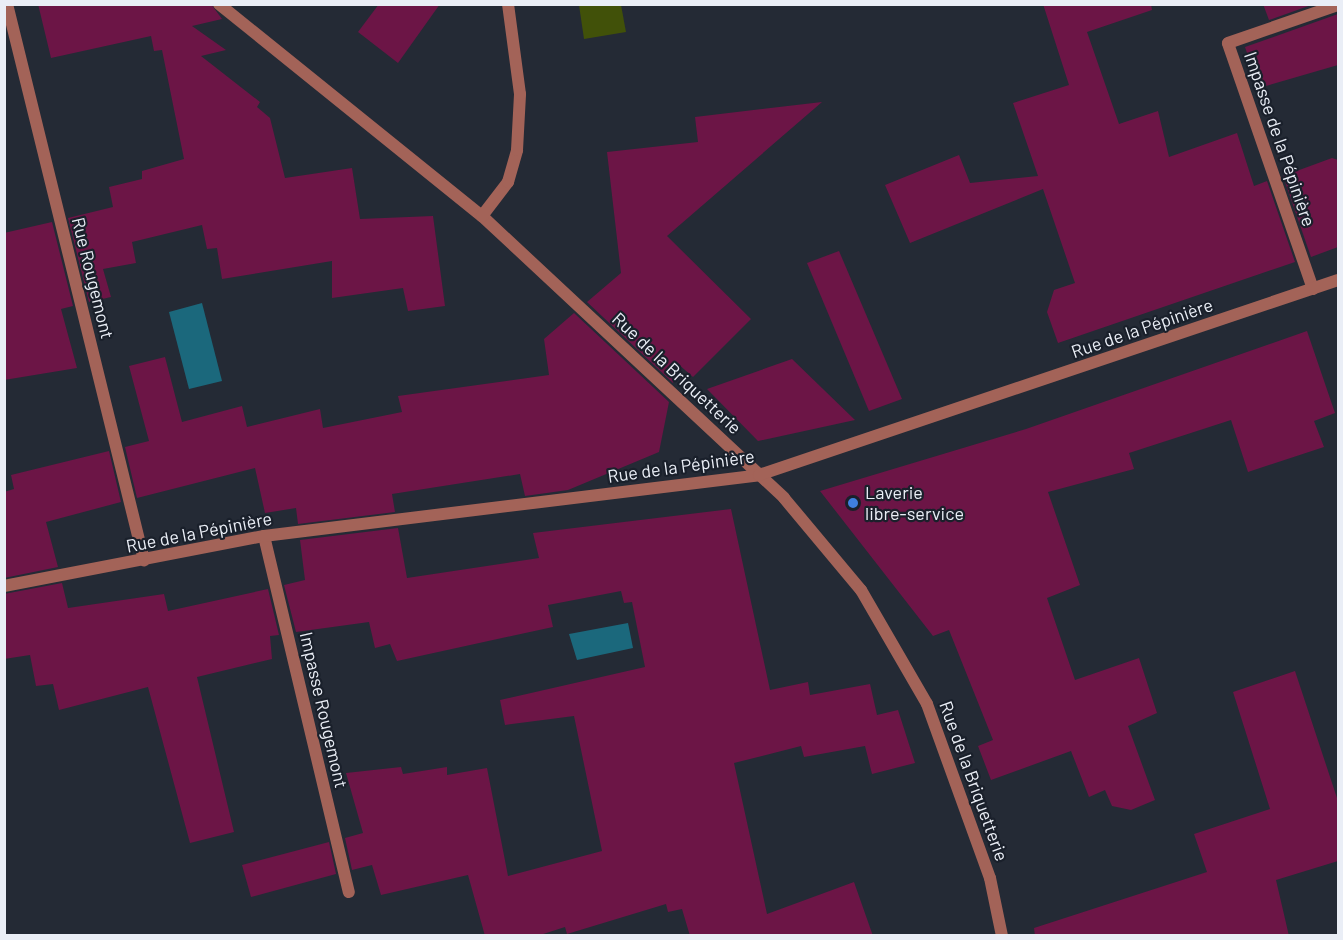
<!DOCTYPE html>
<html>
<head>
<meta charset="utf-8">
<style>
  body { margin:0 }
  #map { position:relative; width:1343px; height:940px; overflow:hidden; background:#242a35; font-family:Barlow,sans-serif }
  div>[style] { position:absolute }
  .green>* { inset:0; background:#415109 }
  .water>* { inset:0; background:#1b687c }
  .building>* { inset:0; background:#6c1546 }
  .lane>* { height:12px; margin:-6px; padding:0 6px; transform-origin:6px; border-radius:6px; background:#a36358 }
  .street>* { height:12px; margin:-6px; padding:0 6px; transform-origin:6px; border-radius:6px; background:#a36358 }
  .dots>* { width:16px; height:16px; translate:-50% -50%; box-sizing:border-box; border:3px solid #1a202b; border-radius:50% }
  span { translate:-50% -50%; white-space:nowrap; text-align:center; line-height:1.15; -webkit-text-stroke:4.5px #1a202b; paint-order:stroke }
  .street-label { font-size:18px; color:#eaeef6 }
  .poi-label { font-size:18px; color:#eaeef6 }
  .left { translate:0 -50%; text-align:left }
  .frame { position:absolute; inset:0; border:6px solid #eaeef6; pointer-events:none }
</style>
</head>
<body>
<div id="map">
  <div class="green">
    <div style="clip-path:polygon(579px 5px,621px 5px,626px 32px,584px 39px)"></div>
  </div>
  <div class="water">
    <div style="clip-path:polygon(202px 303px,222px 381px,189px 389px,169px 312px)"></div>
    <div style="clip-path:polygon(628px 623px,633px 648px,577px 660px,569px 634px)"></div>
  </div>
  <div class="building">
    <div style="clip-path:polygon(38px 4px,211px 4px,222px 19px,192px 26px,226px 50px,201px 56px,260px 102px,257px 107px,270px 118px,285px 178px,352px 168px,360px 219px,433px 216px,445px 306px,408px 311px,403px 288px,332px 298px,332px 261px,222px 279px,217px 248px,207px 249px,202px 225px,132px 242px,136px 263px,103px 269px,111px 297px,89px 302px,68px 218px,113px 207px,109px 187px,142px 179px,142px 171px,184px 159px,162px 50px,154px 51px,151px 36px,51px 58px)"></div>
    <div style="clip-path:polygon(379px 4px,440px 4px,398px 63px,358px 32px)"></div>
    <div style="clip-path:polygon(1043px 4px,1151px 4px,1152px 10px,1087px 32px,1119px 124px,1158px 111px,1169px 157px,1237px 133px,1254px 186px,1267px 181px,1295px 262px,1058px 343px,1047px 312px,1054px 290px,1075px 283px,1043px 189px,910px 243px,885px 185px,959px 155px,970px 183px,1038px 176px,1013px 103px,1069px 85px)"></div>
    <div style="clip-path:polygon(1263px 4px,1314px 4px,1269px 20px)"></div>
    <div style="clip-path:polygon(1338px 14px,1338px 65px,1259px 88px,1245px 47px)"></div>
    <div style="clip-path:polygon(822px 102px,667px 236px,751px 319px,693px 377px,677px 363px,673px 383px,587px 302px,621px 273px,607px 152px,698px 142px,695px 117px)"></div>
    <div style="clip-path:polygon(1332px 158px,1338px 160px,1338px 247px,1311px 257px,1283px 176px)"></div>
    <div style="clip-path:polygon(52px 222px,73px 306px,61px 309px,77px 368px,4px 380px,4px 233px)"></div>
    <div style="clip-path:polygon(839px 251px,902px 399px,869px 411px,807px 263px)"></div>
    <div style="clip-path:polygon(574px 313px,669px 402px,659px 452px,568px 490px,525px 496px,520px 474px,392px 494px,395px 512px,298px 524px,296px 508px,265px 513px,255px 468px,137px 498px,125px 447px,149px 441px,129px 366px,165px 357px,182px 422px,242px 406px,247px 427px,320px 409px,323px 428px,402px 412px,398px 396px,549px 375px,544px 339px)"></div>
    <div style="clip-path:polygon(1307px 331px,1335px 413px,1314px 421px,1324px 447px,1248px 472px,1231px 420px,1129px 453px,1134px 469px,1048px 492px,1080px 585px,1047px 598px,1075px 680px,1139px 658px,1157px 713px,1128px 726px,1155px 800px,1131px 810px,1112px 806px,1105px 790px,1089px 797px,1071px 751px,991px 780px,978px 746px,993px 740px,949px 630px,933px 636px,820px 491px,1026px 429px)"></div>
    <div style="clip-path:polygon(792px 359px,855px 420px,758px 441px,707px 389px)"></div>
    <div style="clip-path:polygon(109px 451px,121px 502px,46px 522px,58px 567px,4px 578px,4px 492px,14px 489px,11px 475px)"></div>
    <div style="clip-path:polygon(731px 509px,770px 690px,808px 682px,810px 695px,870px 684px,877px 715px,898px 710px,915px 763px,872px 774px,865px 746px,804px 757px,801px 746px,734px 763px,767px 914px,854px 882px,873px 936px,690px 936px,682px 909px,668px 912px,666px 904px,567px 934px,565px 927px,537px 936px,485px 936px,468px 875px,381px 895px,372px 865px,352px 870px,345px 838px,363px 833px,346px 773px,401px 767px,403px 774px,447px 767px,447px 775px,487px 768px,508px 876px,602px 851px,574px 716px,505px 725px,500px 700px,645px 667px,632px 602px,624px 603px,621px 591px,548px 605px,553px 627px,397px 661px,390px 644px,375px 648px,369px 622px,296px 632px,284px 585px,305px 580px,300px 540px,398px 528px,407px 578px,539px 558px,533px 533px)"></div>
    <div style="clip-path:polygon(62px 583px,68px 608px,164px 594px,168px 611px,268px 589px,279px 635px,270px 636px,272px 659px,197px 677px,234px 832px,190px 843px,148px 687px,59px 710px,53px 684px,36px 686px,30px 655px,4px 659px,4px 594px)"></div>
    <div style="clip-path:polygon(1295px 671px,1338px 801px,1338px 861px,1276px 880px,1289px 936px,1035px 936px,1034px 928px,1207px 872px,1194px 834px,1270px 809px,1233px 692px)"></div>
    <div style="clip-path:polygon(329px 842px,336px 874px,251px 897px,242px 865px)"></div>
  </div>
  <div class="lane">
    <div style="left:1313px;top:289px;width:260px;rotate:-109.1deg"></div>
    <div style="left:1228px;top:43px;width:116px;rotate:-19.1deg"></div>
  </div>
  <div class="street">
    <div style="left:7px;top:4px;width:573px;rotate:76.16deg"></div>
    <div style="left:219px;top:4px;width:338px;rotate:38.9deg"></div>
    <div style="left:482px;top:216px;width:413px;rotate:43deg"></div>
    <div style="left:784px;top:498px;width:120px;rotate:50.1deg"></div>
    <div style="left:861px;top:590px;width:132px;rotate:59.9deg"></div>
    <div style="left:927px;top:704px;width:185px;rotate:70.1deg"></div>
    <div style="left:990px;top:878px;width:59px;rotate:78.3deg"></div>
    <div style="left:482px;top:216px;width:43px;rotate:-52.6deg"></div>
    <div style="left:508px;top:182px;width:33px;rotate:-74deg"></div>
    <div style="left:517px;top:150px;width:56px;rotate:-86.9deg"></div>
    <div style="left:520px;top:94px;width:91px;rotate:-97.6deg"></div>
    <div style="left:264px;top:536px;width:366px;rotate:76.6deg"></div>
    <div style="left:4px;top:586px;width:265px;rotate:-10.9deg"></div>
    <div style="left:264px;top:536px;width:499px;rotate:-7deg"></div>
    <div style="left:759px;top:475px;width:611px;rotate:-18.61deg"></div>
  </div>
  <div class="dots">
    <div style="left:853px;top:503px;background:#3f7fe0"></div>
  </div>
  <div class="street-label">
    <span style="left:1280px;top:139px;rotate:71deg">Impasse de la Pépinière</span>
    <span style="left:93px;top:278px;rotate:76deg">Rue Rougemont</span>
    <span style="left:1142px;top:328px;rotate:-19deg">Rue de la Pépinière</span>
    <span style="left:677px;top:373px;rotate:43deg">Rue de la Briquetterie</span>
    <span style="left:681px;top:466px;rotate:-8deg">Rue de la Pépinière</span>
    <span style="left:199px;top:532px;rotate:-11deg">Rue de la Pépinière</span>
    <span style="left:324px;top:710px;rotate:77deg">Impasse Rougemont</span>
    <span style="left:974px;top:781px;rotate:70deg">Rue de la Briquetterie</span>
  </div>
  <div class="poi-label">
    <span class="left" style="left:865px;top:503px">Laverie<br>libre-service</span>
  </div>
  <div class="frame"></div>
</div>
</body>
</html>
